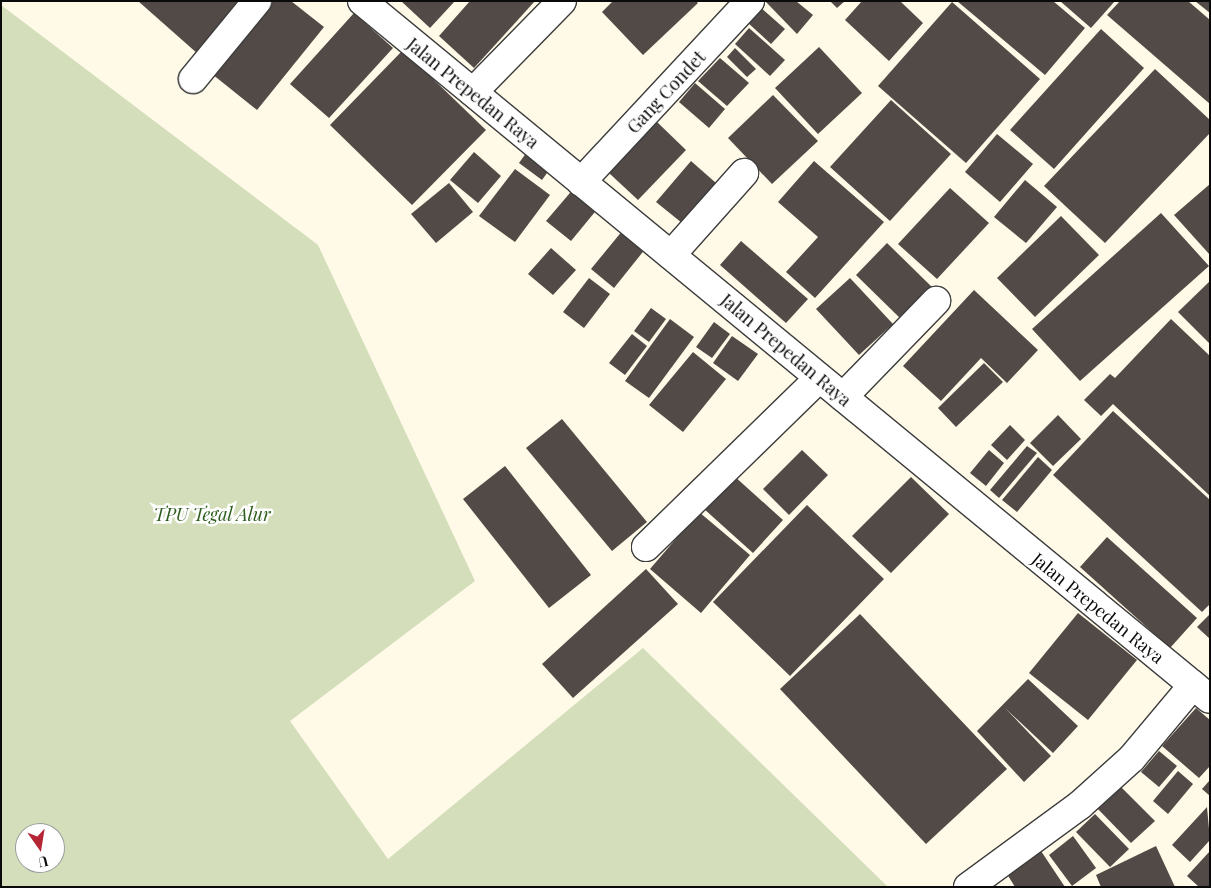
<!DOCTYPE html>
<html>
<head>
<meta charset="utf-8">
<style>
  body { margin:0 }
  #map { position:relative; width:1211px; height:888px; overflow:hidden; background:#fff9e7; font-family:"Playfair Display",serif }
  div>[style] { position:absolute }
  .cemetery>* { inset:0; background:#d4debb }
  .building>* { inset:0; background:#524a46 }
  .roads { filter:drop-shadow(1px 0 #3d3d3d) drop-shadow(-1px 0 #3d3d3d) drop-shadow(0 1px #3d3d3d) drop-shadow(0 -1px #3d3d3d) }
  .minor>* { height:28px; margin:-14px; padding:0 14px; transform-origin:14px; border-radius:14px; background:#fff }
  span { translate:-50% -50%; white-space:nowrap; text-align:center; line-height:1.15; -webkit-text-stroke:5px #fff; paint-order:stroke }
  .street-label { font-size:18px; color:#0a0a0a }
  .park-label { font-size:18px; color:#2e5e1d; font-style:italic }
  .frame { position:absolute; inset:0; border:2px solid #0a0a0a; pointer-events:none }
  .north { position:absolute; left:15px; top:823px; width:50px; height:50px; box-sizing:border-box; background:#fff; border:1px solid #9d9d9d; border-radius:50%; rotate:167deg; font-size:14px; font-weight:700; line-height:20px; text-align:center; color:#0a0a0a }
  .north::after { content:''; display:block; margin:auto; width:18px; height:22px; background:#b52634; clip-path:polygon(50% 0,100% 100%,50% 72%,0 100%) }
</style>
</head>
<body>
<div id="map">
  <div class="cemetery">
    <div style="clip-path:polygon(evenodd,1px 5px,318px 245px,475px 581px,290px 721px,388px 859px,643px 648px,888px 887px,1px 887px,1px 5px,25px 833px,55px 833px,55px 863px,25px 863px,25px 833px)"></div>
  </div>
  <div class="building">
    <div style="clip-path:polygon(138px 1px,235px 1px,241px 6px,198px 54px)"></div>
    <div style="clip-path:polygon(263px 1px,291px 1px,324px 27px,257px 110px,207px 70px)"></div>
    <div style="clip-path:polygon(401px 1px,455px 1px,430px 28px)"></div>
    <div style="clip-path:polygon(470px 1px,535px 1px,474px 68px,439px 36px)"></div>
    <div style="clip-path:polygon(613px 1px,696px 1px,698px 3px,643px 55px,602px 12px)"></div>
    <div style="clip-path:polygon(765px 1px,796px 1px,813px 15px,797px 34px)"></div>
    <div style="clip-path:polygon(830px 1px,845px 1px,837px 8px)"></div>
    <div style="clip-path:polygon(862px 1px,900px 1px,923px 23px,889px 61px,845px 20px)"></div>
    <div style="clip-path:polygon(957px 1px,1053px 1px,1085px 28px,1045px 75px)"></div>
    <div style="clip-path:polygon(1060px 1px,1115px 1px,1091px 28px)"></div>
    <div style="clip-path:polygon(1120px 1px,1188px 1px,1210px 20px,1210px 104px,1107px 15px)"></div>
    <div style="clip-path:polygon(1195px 1px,1210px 1px,1210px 13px)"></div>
    <div style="clip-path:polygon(952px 2px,1040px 79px,966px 163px,878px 86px)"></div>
    <div style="clip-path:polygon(760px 7px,785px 29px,771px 44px,747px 22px)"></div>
    <div style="clip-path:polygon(354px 13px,393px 48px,329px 118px,290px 84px)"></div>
    <div style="clip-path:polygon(749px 28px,785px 60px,770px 76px,735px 44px)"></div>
    <div style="clip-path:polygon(1101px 29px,1144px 68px,1054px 169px,1010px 130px)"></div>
    <div style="clip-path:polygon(819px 47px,862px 93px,818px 134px,775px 88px)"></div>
    <div style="clip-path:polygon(735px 48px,756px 69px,747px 77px,727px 57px)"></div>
    <div style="clip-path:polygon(403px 50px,486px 130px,412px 205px,330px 125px)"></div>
    <div style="clip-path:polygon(720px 58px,749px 83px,727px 106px,698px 81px)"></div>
    <div style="clip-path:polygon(1155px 69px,1210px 120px,1210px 133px,1105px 243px,1044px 186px)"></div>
    <div style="clip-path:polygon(695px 83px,725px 109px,709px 128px,679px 102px)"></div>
    <div style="clip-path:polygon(773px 95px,818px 141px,772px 184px,728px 138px)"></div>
    <div style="clip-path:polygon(891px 100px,951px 154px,890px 221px,830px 167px)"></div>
    <div style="clip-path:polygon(657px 122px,686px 150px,638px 200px,609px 173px)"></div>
    <div style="clip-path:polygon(997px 134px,1033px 164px,1000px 202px,965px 172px)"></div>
    <div style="clip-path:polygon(529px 149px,552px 166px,542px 180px,519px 163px)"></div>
    <div style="clip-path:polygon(474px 152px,501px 176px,478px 203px,450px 180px)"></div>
    <div style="clip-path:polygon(691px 161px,716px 183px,682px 223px,656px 202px)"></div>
    <div style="clip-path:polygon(814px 161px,884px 222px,815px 298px,786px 272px,818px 237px,778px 202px)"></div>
    <div style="clip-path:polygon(515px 169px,550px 195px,515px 242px,479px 216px)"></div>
    <div style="clip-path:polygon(1025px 180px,1057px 207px,1026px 243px,994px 217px)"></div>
    <div style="clip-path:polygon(449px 183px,473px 212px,436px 243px,411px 214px)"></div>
    <div style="clip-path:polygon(1210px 184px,1210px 255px,1174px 215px)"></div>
    <div style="clip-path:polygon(575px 187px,599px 207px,571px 241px,546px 221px)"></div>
    <div style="clip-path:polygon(950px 188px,989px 223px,937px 279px,898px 244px)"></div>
    <div style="clip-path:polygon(1161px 213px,1209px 266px,1080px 381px,1032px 329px)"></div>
    <div style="clip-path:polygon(1061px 216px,1099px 255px,1035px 317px,997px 278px)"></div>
    <div style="clip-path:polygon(623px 230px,646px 248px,614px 288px,591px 269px)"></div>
    <div style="clip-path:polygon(741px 241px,808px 299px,786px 323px,720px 265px)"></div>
    <div style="clip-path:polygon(887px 243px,934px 289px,903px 321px,856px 275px)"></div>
    <div style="clip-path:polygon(551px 248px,576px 270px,553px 295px,528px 274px)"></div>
    <div style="clip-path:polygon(589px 278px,610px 294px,584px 328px,563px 312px)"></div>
    <div style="clip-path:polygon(850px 278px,893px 324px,859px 355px,816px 309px)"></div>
    <div style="clip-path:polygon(1210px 281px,1210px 344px,1178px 312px)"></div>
    <div style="clip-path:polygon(974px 290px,1038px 350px,1007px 383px,981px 358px,941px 401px,903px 366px)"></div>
    <div style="clip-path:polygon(651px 308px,666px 319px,649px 342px,634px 331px)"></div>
    <div style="clip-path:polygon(670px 319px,694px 337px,649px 398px,625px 381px)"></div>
    <div style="clip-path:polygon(1171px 319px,1210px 356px,1210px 496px,1113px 404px,1101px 416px,1084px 400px,1110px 374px,1115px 378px)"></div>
    <div style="clip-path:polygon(714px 322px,730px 334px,712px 358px,696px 347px)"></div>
    <div style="clip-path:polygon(632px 334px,647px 346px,625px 375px,609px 363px)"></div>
    <div style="clip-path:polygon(732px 336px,758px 354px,738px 381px,713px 363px)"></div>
    <div style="clip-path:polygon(693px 352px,726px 379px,683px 432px,649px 405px)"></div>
    <div style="clip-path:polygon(984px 363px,1003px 382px,956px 427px,938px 408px)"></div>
    <div style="clip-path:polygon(1113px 411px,1210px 500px,1210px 604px,1202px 612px,1053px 475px)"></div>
    <div style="clip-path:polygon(1058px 415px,1081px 439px,1053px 466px,1030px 443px)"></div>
    <div style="clip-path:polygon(562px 419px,647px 522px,612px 551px,526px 448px)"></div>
    <div style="clip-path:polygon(1010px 425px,1025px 440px,1007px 460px,991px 445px)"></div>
    <div style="clip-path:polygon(1027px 446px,1037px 453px,999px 498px,990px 490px)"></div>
    <div style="clip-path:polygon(802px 450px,828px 475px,789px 515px,763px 489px)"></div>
    <div style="clip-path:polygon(989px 450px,1004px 463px,986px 486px,970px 473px)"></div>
    <div style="clip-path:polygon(1038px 457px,1052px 470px,1017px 512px,1002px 500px)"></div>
    <div style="clip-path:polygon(505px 466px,591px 575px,549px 608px,463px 499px)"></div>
    <div style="clip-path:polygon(733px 475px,783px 520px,753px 553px,703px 508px)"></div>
    <div style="clip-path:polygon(911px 477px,949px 514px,891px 573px,852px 536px)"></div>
    <div style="clip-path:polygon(807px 505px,884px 579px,790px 676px,713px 602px)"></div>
    <div style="clip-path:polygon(699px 512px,750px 555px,701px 613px,650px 569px)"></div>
    <div style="clip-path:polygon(1107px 537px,1197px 618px,1170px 648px,1080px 567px)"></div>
    <div style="clip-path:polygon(646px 569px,678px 604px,573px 698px,542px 664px)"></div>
    <div style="clip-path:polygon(1078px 613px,1137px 660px,1088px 720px,1029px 673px)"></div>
    <div style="clip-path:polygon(860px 614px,1007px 769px,926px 844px,780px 689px)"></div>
    <div style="clip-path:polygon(1210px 614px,1210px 639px,1197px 627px)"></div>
    <div style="clip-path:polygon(1028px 679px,1078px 726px,1053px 753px,1005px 708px,1051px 756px,1024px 782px,977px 731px)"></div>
    <div style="clip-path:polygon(1196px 708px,1210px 720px,1210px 766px,1199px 778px,1162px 746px)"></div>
    <div style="clip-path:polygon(1159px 751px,1177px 766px,1159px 787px,1141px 772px)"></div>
    <div style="clip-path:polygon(1178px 771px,1193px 784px,1168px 814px,1153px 801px)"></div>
    <div style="clip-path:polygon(1210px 780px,1210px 796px,1202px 789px)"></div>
    <div style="clip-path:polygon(1118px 784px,1155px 821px,1131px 843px,1095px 806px)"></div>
    <div style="clip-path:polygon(1207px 807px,1210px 840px,1190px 862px,1172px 845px)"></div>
    <div style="clip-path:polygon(1095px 814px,1129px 849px,1110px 867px,1076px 832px)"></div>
    <div style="clip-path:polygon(1073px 836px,1096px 868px,1072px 886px,1049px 855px)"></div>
    <div style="clip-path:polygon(1156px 846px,1175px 887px,1101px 887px,1096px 875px)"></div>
    <div style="clip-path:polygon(1041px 851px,1065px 887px,1015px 887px,1007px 874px)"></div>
    <div style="clip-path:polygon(1210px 851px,1210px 887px,1199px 887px,1187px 876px)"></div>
  </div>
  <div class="roads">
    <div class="minor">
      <div style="left:362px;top:1px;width:1098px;rotate:39.46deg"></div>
      <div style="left:193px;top:79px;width:101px;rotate:-50.6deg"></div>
      <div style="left:473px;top:92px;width:127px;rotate:-45.6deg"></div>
      <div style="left:581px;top:182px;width:248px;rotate:-47deg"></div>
      <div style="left:671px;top:255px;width:110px;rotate:-48.3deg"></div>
      <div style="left:843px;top:397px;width:134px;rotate:-45.9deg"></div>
      <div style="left:646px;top:547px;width:242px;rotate:-44.3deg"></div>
      <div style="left:968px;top:887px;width:139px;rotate:-36.2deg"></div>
      <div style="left:1080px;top:805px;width:70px;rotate:-42.1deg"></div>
      <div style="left:1132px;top:758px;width:95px;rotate:-50.1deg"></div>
    </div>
  </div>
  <div class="street-label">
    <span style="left:666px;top:92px;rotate:-47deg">Gang Condet</span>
    <span style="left:473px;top:93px;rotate:39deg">Jalan Prepedan Raya</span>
    <span style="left:786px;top:350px;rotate:40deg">Jalan Prepedan Raya</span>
    <span style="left:1098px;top:608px;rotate:39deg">Jalan Prepedan Raya</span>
  </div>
  <div class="park-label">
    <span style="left:212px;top:514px">TPU Tegal Alur</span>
  </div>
  <div class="frame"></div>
  <div class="north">U</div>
</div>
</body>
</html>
